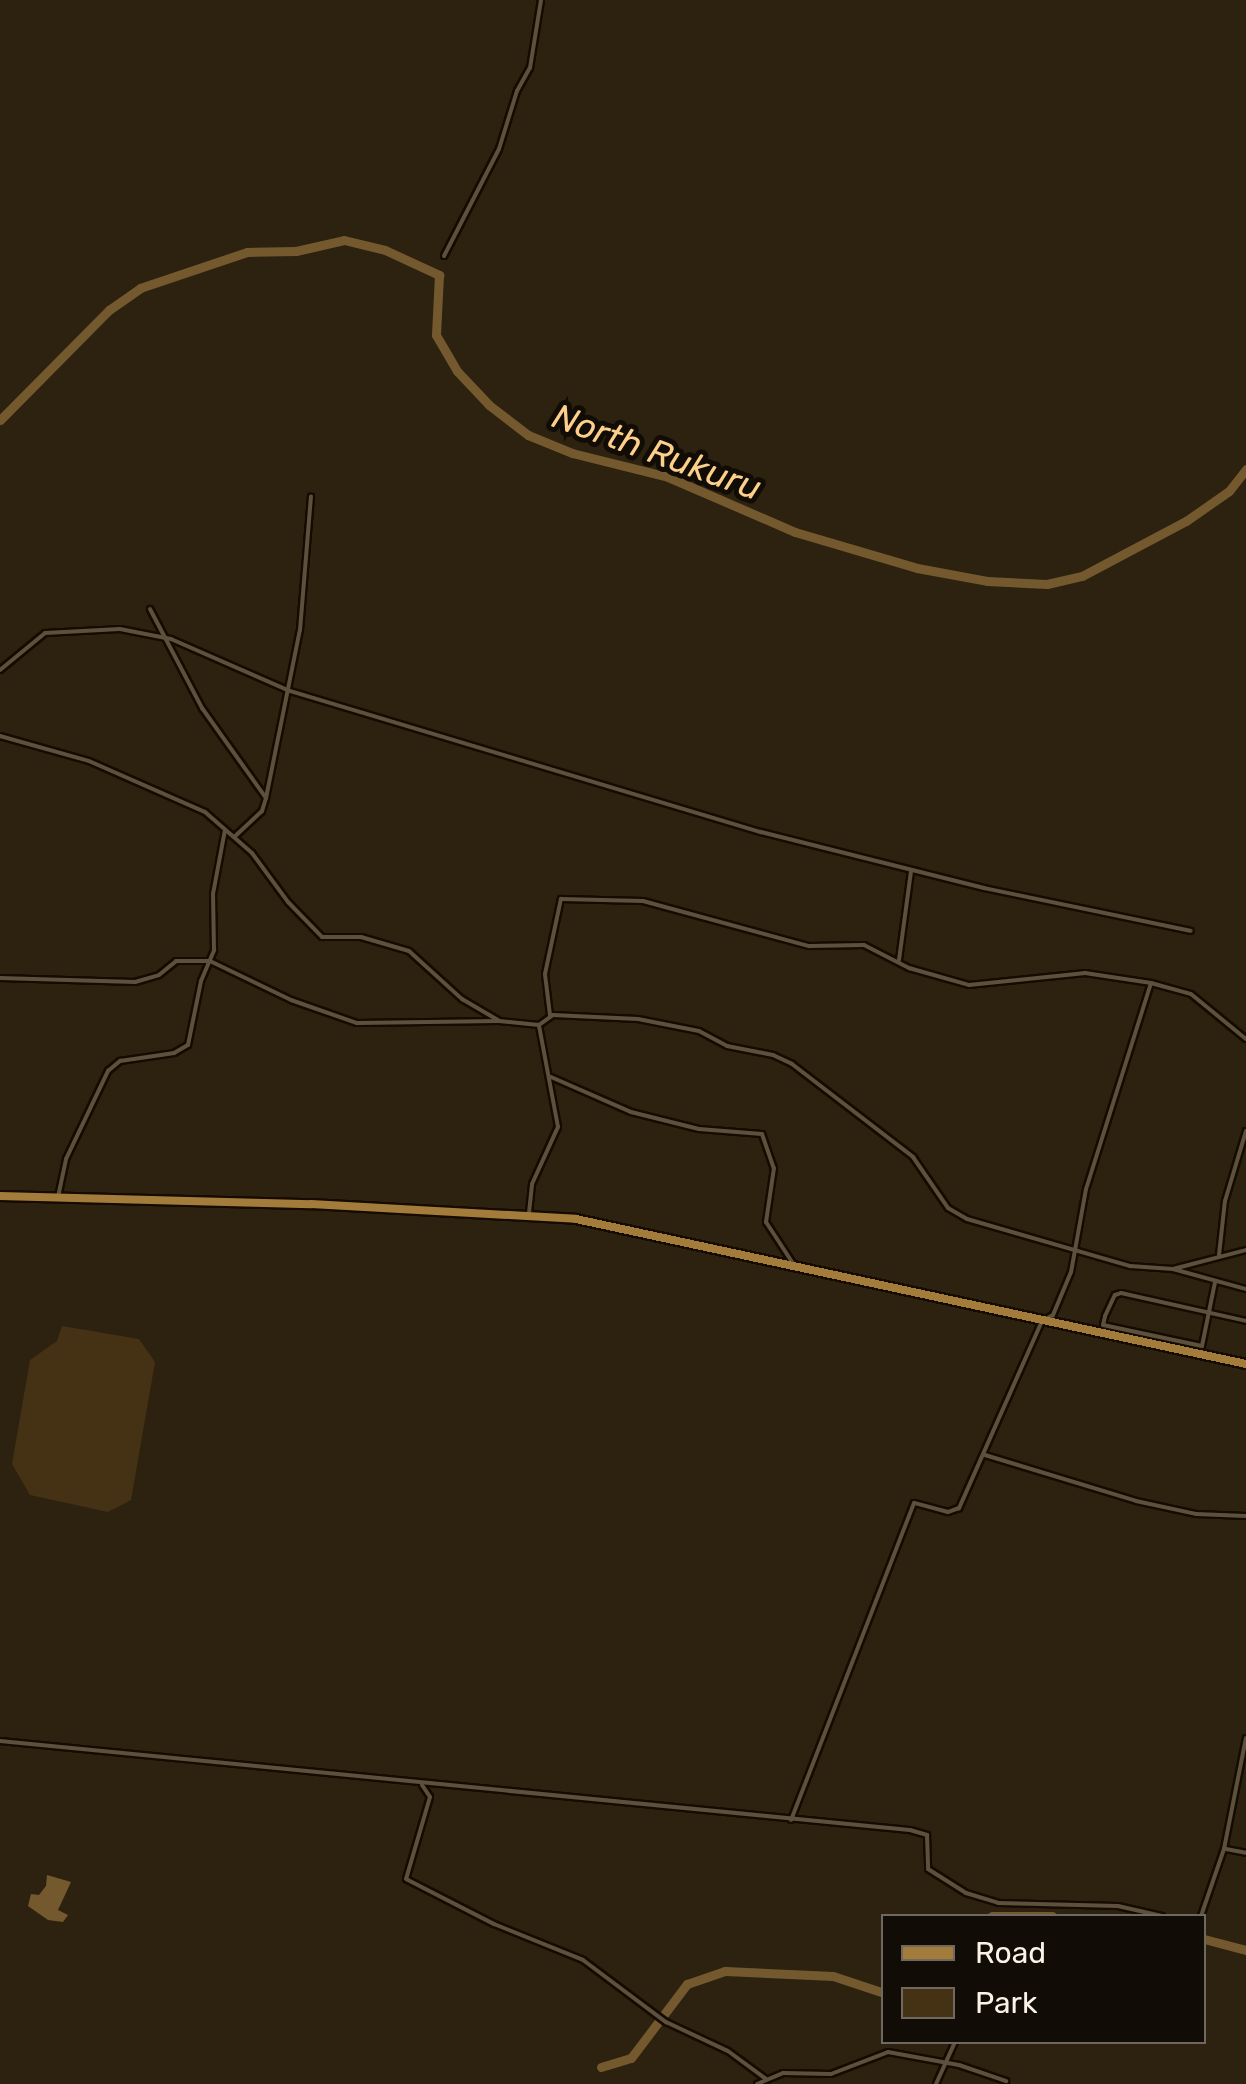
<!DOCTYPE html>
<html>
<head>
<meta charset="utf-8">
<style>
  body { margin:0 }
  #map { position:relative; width:1246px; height:2084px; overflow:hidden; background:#2d2210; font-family:Rubik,sans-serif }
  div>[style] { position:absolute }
  .green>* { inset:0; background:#453215 }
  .water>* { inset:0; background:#74592e }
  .river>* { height:9px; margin:-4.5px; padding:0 4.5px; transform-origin:4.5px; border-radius:4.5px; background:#74592e }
  .roads { filter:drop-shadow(2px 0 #150b00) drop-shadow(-2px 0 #150b00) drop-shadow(0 2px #150b00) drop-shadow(0 -2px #150b00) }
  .street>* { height:4px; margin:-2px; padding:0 2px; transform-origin:2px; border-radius:2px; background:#5d503d }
  .primary>* { height:8px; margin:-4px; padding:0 4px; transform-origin:4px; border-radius:4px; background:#a37c3c }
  span { translate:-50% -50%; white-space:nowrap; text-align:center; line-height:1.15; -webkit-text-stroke:10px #110c05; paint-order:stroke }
  .water-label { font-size:35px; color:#fccf8b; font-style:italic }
  .legend { position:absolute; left:881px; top:1914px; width:325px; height:130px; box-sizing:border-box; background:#110c05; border:2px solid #6f6860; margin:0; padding:12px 18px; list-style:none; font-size:30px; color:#fbf3e8 }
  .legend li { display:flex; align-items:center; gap:20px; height:50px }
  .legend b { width:50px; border:2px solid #6f6860 }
</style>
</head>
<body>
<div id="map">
  <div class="green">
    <div style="clip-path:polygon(62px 1326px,139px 1339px,155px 1362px,131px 1500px,108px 1512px,30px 1495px,12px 1464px,30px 1360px,57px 1341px)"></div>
  </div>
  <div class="water">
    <div style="clip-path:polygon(47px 1875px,71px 1882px,58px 1910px,68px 1915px,63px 1922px,48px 1920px,28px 1906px,31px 1894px,39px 1895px,46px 1886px)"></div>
  </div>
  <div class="river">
    <div style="left:0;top:420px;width:155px;rotate:-45.3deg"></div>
    <div style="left:109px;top:310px;width:38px;rotate:-35deg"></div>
    <div style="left:140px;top:288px;width:113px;rotate:-18.6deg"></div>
    <div style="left:247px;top:252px;width:49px;rotate:-1.2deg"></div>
    <div style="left:296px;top:251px;width:49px;rotate:-12.9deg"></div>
    <div style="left:344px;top:240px;width:42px;rotate:13.7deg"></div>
    <div style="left:385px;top:250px;width:60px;rotate:24.8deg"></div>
    <div style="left:439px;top:275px;width:60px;rotate:92.9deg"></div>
    <div style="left:436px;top:335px;width:42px;rotate:59.7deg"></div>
    <div style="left:457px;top:371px;width:47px;rotate:46.7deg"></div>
    <div style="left:489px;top:405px;width:49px;rotate:37.6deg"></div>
    <div style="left:528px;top:435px;width:48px;rotate:22.2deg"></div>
    <div style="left:572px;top:453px;width:99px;rotate:14deg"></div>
    <div style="left:668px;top:477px;width:138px;rotate:23.4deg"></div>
    <div style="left:795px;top:532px;width:127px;rotate:16.4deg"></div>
    <div style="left:917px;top:568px;width:71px;rotate:10.5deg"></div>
    <div style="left:987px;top:581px;width:60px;rotate:2.9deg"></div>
    <div style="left:1047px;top:584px;width:36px;rotate:-13deg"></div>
    <div style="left:1082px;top:576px;width:118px;rotate:-27.9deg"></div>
    <div style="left:1186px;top:521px;width:52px;rotate:-34.9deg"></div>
    <div style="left:1229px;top:491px;width:28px;rotate:-52deg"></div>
    <div style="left:992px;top:1916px;width:60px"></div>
    <div style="left:1204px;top:1939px;width:43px;rotate:14.7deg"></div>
    <div style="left:601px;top:2067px;width:31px;rotate:-17deg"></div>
    <div style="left:631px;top:2058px;width:93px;rotate:-52.9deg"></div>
    <div style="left:687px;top:1984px;width:40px;rotate:-18.9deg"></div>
    <div style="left:725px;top:1971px;width:108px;rotate:2.7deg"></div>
    <div style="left:833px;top:1976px;width:54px;rotate:18.4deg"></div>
  </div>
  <div class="roads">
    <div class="street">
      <div style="left:444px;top:256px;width:120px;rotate:-62.8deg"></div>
      <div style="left:499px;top:149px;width:61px;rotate:-72.8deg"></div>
      <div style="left:517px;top:91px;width:26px;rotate:-61deg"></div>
      <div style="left:530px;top:68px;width:69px;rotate:-80.8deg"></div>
      <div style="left:150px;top:609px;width:112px;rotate:62.3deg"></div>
      <div style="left:202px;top:708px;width:110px;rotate:54.6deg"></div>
      <div style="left:266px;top:798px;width:14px;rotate:107deg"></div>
      <div style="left:262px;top:811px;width:38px;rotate:137deg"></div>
      <div style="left:0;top:670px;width:58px;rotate:-39.4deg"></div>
      <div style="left:45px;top:633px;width:75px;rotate:-3.1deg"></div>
      <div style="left:120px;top:629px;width:52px;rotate:11.1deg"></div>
      <div style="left:171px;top:639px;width:130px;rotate:23.6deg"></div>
      <div style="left:290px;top:691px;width:492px;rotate:16.7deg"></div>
      <div style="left:761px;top:832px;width:230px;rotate:14.1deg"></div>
      <div style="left:984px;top:888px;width:211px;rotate:11.7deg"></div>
      <div style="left:0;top:736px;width:92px;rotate:15.7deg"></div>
      <div style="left:89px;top:761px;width:127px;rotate:23.7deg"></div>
      <div style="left:205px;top:812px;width:62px;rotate:41.1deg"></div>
      <div style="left:252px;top:853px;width:61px;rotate:53.7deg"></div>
      <div style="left:288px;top:902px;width:49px;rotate:45.8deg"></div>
      <div style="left:322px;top:937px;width:39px"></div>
      <div style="left:361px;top:937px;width:50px;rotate:16.3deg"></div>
      <div style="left:409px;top:951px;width:72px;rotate:42.2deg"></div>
      <div style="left:462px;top:999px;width:42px;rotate:30.3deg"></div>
      <div style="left:266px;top:798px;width:171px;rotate:-78.6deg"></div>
      <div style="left:300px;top:630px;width:134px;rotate:-85.3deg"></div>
      <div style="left:899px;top:960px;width:90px;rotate:-82.3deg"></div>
      <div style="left:0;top:978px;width:135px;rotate:1.7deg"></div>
      <div style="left:135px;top:982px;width:25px;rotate:-16deg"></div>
      <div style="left:159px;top:975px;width:22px;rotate:-39deg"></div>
      <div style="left:176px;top:961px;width:34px"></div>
      <div style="left:210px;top:961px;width:90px;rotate:25.7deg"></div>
      <div style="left:291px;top:1000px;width:70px;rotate:19.2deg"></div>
      <div style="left:357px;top:1023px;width:142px;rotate:-0.8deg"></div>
      <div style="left:499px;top:1021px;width:40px;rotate:5.7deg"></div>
      <div style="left:539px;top:1025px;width:17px;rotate:-36deg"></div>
      <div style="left:553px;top:1015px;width:85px;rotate:2.7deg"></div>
      <div style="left:638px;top:1019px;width:62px;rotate:11.1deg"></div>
      <div style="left:699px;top:1031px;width:32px;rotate:28deg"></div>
      <div style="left:727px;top:1046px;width:47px;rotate:11.1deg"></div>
      <div style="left:773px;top:1055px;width:21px;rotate:25deg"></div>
      <div style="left:792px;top:1064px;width:153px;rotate:37.5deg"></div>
      <div style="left:913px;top:1157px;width:62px;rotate:55.5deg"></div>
      <div style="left:948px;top:1208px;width:22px;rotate:30deg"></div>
      <div style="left:967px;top:1219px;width:170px;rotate:16.1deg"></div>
      <div style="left:1130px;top:1266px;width:43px;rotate:4deg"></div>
      <div style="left:1173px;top:1269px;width:75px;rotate:-14.6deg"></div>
      <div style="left:1151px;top:983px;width:41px;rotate:15.4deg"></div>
      <div style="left:1191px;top:994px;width:71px;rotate:39.3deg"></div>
      <div style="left:550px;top:1015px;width:41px;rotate:-97deg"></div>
      <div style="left:545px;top:974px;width:77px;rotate:-78deg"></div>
      <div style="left:561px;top:899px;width:82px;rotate:1.4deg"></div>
      <div style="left:643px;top:901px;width:172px;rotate:15.2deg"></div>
      <div style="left:809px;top:946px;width:55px;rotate:-1deg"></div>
      <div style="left:864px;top:945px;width:51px;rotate:27.1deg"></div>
      <div style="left:909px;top:968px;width:62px;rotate:15.8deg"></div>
      <div style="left:969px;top:985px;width:117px;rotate:-5.9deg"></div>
      <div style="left:1085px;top:973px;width:67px;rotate:8.6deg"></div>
      <div style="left:1151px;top:983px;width:216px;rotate:107.5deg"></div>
      <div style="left:1086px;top:1189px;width:84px;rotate:100.2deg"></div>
      <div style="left:1071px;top:1272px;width:47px;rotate:112.7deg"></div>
      <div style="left:1053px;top:1315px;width:13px;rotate:151deg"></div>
      <div style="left:1042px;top:1321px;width:205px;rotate:113.9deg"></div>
      <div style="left:959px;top:1508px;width:12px;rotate:160deg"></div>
      <div style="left:948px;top:1512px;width:35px;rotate:-165deg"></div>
      <div style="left:914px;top:1503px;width:340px;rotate:111.2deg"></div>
      <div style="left:551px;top:1077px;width:87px;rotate:23.6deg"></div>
      <div style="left:631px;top:1112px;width:70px;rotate:14deg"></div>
      <div style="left:699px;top:1129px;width:63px;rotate:4.5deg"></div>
      <div style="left:762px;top:1134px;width:36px;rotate:71deg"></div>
      <div style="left:774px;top:1168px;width:55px;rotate:98.4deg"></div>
      <div style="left:766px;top:1222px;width:51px;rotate:56.9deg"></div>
      <div style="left:58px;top:1197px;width:39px;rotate:-78deg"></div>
      <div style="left:66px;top:1159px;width:98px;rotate:-64.5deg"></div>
      <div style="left:108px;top:1071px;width:16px;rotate:-40deg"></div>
      <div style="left:120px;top:1061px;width:55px;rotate:-8.4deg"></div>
      <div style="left:174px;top:1053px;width:16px;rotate:-30deg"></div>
      <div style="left:188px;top:1045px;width:65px;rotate:-78.5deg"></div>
      <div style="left:201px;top:981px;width:34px;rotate:-67deg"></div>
      <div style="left:214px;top:950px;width:56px;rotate:-91deg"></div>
      <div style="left:213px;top:894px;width:65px;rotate:-79.4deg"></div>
      <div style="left:529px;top:1213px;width:29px;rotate:-84deg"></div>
      <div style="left:532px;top:1184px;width:63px;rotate:-65.5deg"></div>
      <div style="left:558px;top:1127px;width:104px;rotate:-100.6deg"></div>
      <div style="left:1219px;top:1255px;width:54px;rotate:-83.7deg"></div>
      <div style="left:1225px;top:1201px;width:73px;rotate:-73.3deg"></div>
      <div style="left:1173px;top:1269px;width:76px;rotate:15.3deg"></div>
      <div style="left:1202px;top:1346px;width:101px;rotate:-168deg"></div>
      <div style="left:1103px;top:1325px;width:9px;rotate:-77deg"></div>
      <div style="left:1105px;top:1316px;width:23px;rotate:-65deg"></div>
      <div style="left:1115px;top:1295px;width:6px;rotate:-18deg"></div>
      <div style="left:1121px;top:1293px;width:128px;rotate:12.6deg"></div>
      <div style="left:1202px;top:1346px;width:65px;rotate:-78.5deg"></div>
      <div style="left:985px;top:1455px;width:158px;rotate:16.9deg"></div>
      <div style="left:1136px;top:1501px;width:61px;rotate:12.2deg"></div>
      <div style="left:1196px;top:1514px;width:50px;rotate:2.3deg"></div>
      <div style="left:0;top:1741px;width:914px;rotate:5.59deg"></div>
      <div style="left:910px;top:1830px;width:18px;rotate:16deg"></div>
      <div style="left:927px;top:1835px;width:34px;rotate:88deg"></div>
      <div style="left:928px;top:1869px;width:45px;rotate:32.3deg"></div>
      <div style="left:966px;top:1893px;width:34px;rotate:17deg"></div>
      <div style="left:998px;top:1903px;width:120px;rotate:1.4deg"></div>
      <div style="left:1118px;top:1906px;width:45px;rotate:12.8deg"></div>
      <div style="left:422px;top:1785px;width:14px;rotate:56deg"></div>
      <div style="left:430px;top:1797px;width:85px;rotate:106.3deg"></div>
      <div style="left:406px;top:1879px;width:99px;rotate:27.1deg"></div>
      <div style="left:494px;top:1924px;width:96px;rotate:22deg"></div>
      <div style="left:583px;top:1960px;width:104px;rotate:36.8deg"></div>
      <div style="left:666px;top:2022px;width:68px;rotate:25.1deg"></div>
      <div style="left:728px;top:2051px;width:47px;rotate:36.4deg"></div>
      <div style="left:1226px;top:1849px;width:20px;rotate:11deg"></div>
      <div style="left:1201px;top:1916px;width:71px;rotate:-71.1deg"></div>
      <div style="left:1224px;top:1849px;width:113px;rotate:-78.8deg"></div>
      <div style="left:757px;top:2084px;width:28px;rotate:-23deg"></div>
      <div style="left:783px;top:2073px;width:48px;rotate:1.2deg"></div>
      <div style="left:831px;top:2074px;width:61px;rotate:-21.1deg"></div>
      <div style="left:888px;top:2052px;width:72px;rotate:10.4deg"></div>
      <div style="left:959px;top:2065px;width:50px;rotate:18.8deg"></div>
      <div style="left:936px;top:2084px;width:46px;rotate:-65.7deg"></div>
    </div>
    <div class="primary">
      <div style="left:0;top:1196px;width:311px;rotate:1.5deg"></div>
      <div style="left:311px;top:1204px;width:265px;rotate:3.2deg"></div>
      <div style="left:576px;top:1219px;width:686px;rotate:12.21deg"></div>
    </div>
  </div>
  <div class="water-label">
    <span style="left:657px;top:452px;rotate:20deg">North Rukuru</span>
  </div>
  <ul class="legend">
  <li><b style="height:12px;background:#a37c3c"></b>Road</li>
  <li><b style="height:28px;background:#453215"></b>Park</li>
  </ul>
</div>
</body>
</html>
